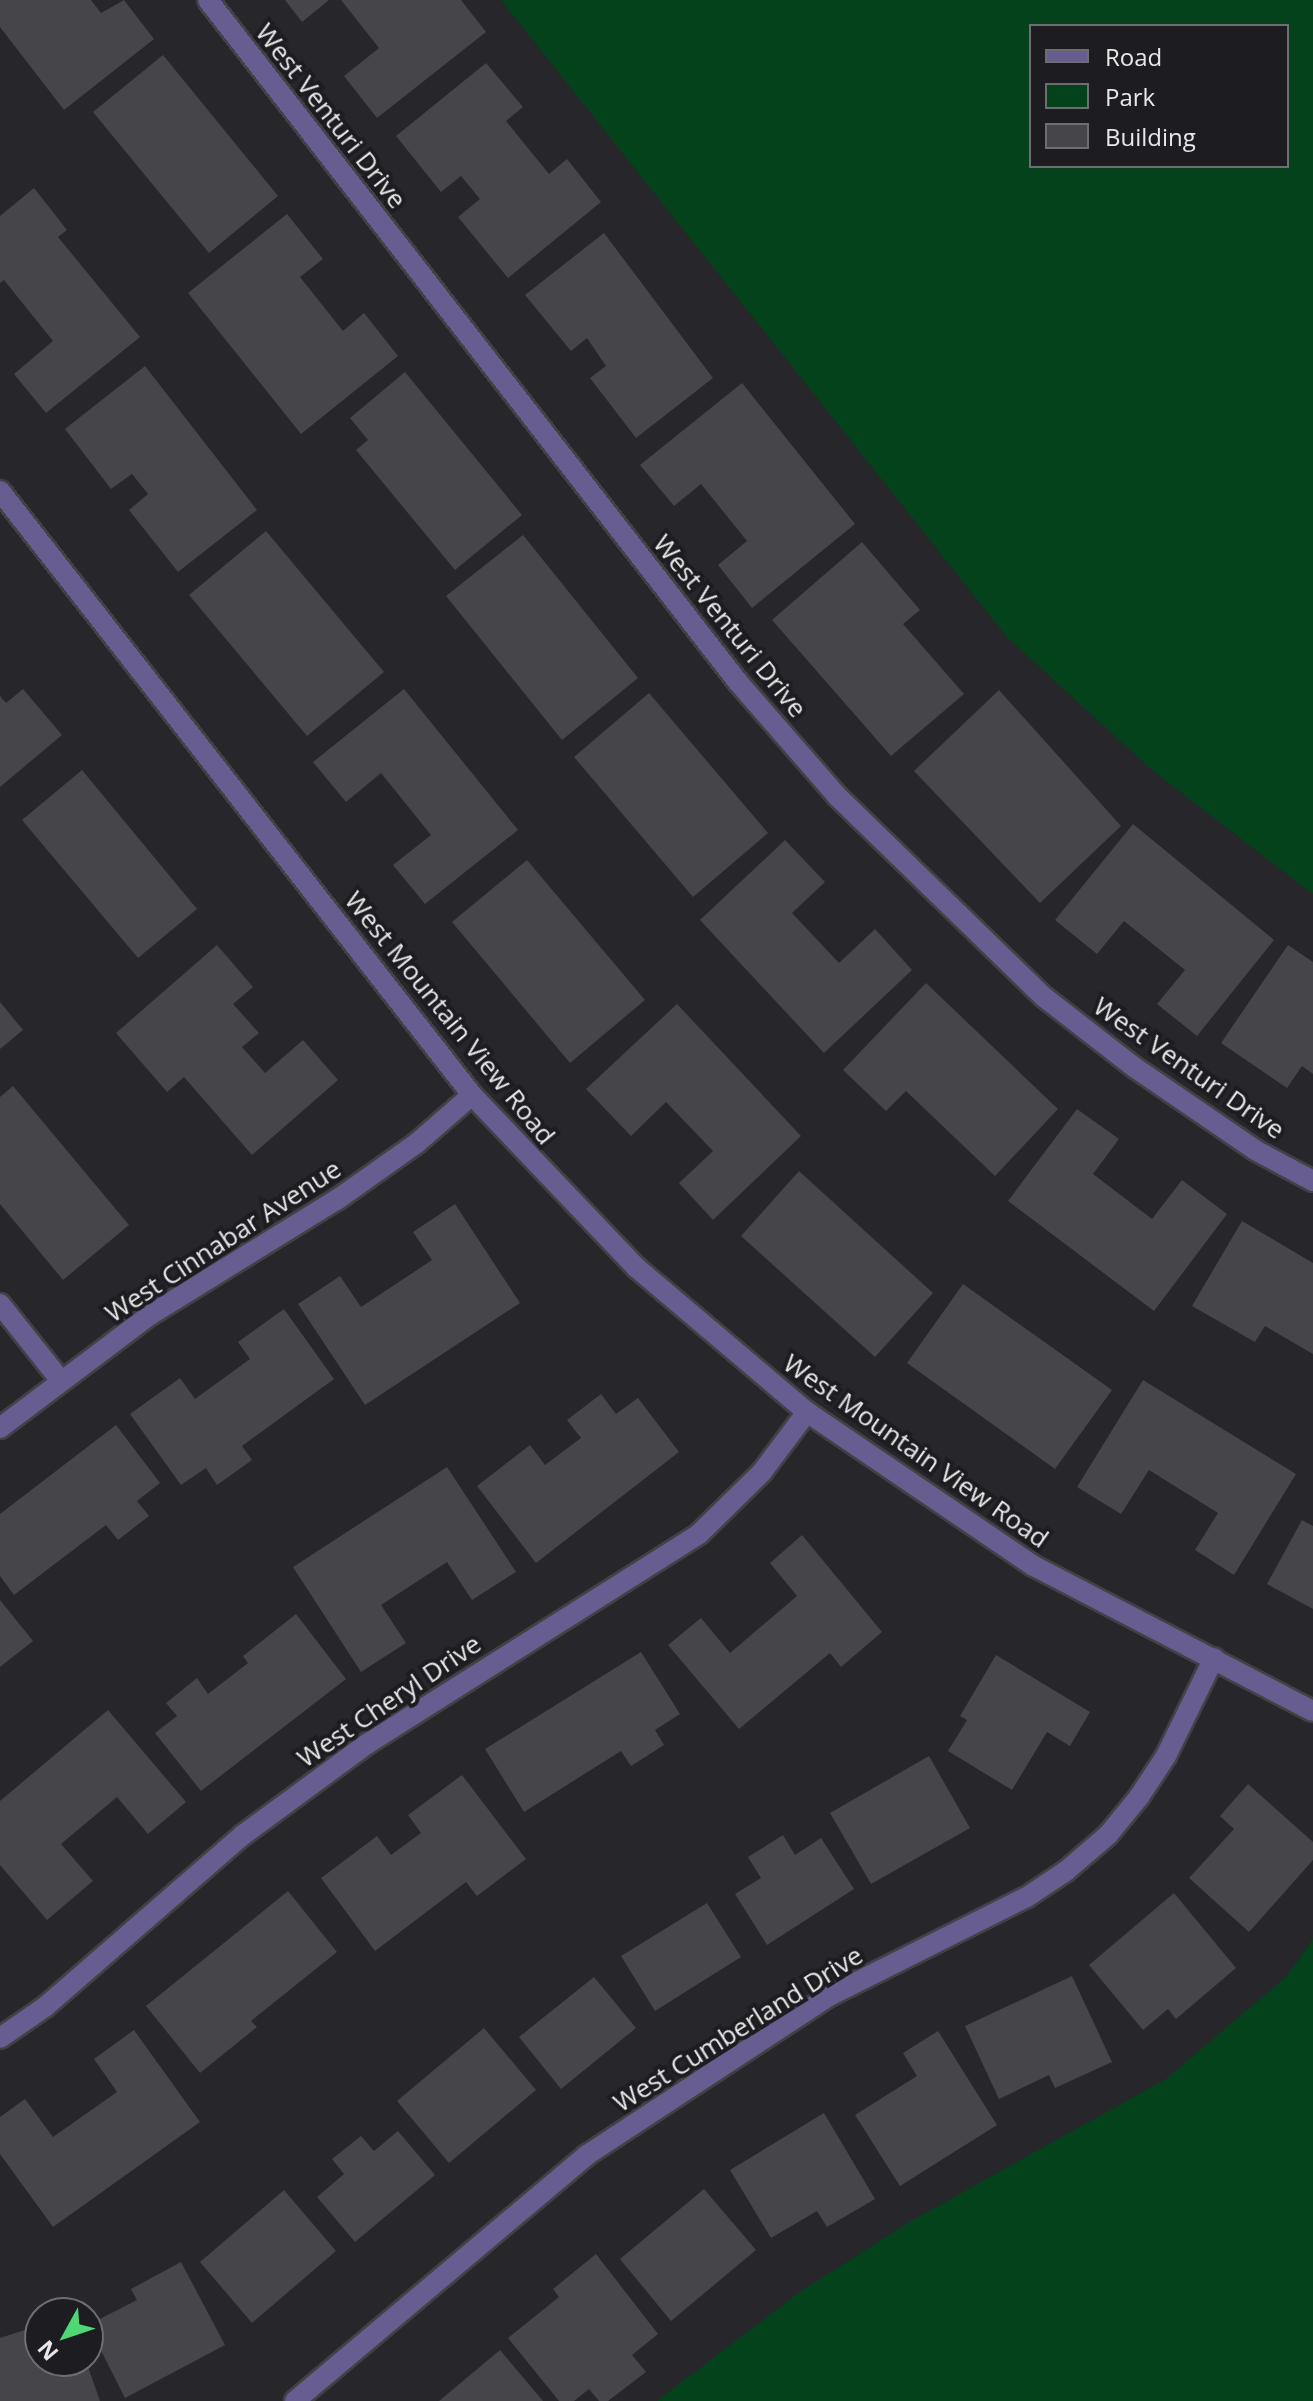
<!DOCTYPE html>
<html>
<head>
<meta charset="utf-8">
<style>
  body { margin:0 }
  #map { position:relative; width:1313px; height:2401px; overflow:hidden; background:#27262a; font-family:"Open Sans",sans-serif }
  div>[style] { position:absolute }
  .green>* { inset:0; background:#03421a }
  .building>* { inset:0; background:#46454a }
  .roads { filter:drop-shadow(2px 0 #424145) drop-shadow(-2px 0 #424145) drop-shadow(0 2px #424145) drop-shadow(0 -2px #424145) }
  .minor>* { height:20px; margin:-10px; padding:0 10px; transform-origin:10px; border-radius:10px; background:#675d90 }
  span { translate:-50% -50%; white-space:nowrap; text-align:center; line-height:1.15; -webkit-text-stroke:8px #1d1d21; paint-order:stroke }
  .street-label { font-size:26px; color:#e8e7ea }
  .legend { position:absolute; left:1029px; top:24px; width:260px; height:144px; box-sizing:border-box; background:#1d1d21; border:2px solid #6e6e71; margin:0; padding:10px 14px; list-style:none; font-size:24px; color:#e8e7ea }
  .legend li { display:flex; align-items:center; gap:16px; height:40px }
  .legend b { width:40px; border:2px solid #6e6e71 }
  .north { position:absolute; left:24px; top:2297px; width:80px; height:80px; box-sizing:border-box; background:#1d1d21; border:2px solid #6e6e71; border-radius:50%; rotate:230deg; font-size:22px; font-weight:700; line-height:32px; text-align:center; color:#e8e7ea }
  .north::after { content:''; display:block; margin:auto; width:28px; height:36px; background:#4fd675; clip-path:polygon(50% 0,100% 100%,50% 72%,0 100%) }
</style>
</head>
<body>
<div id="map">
  <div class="green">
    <div style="clip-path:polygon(evenodd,501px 0,1313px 0,1313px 894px,1152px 770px,1007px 637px,501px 0,1031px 26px,1287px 26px,1287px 166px,1031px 166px,1031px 26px)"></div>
    <div style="clip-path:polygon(1313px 1939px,1313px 2401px,657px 2401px,797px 2294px,911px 2221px,1166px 2079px,1287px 1976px)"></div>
  </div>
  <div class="building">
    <div style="clip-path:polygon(0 0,91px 0,101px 13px,124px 0,154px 39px,64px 110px,0 27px)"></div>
    <div style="clip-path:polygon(285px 0,329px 0,302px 22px)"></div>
    <div style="clip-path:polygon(341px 0,461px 0,486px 32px,377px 118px,344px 76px,379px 48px)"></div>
    <div style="clip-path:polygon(163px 55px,278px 196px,209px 253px,93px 112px)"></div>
    <div style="clip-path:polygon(486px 63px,523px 107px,506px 121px,549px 174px,567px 159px,601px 202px,508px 278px,458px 217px,480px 199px,461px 176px,441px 192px,396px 136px)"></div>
    <div style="clip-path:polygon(34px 188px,67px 230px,58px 237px,140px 337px,46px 413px,14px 374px,53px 341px,4px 280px,0 283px,0 216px)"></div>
    <div style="clip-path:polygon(287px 214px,323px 259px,300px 277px,343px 331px,364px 313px,398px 356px,301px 434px,188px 293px)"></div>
    <div style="clip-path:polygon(604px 233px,713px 378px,636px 438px,590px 378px,606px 366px,587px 338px,571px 351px,525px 295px)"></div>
    <div style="clip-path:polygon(145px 366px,257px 510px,178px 572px,129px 510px,148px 494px,132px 474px,111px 489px,65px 429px)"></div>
    <div style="clip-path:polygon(405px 372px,522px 515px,455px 570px,356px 450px,368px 440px,350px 418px)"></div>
    <div style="clip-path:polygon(742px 383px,855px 524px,752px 608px,718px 565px,747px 541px,701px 484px,674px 506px,640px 465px)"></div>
    <div style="clip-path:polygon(266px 531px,384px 672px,307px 736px,189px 595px)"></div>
    <div style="clip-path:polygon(523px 535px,638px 678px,562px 740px,446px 596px)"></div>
    <div style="clip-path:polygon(862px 542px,920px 610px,903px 624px,964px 694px,891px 756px,772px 620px)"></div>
    <div style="clip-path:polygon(23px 689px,62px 735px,0 787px,0 696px,6px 703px)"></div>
    <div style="clip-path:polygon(404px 689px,518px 830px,425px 904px,393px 865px,431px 835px,381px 773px,346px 802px,313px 762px)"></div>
    <div style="clip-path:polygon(999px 690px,1121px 826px,1040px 903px,914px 771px)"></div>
    <div style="clip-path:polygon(649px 693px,768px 833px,693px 897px,574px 757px)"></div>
    <div style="clip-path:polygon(82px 770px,197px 909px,138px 958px,22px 820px)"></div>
    <div style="clip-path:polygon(1133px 824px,1274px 940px,1197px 1036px,1157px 1004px,1185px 970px,1124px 921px,1097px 954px,1055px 920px)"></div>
    <div style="clip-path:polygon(785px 840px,825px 882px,792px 913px,839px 963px,875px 929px,912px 970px,824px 1053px,700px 920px)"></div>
    <div style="clip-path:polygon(527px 860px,645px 1000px,570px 1063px,452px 922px)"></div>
    <div style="clip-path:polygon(217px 945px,253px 987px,233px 1004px,259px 1033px,242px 1047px,265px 1073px,303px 1040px,338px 1080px,252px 1155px,184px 1077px,167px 1092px,116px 1033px)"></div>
    <div style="clip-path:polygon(1288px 945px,1313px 962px,1313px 1074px,1302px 1066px,1287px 1088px,1221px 1043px)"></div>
    <div style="clip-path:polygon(926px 983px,1058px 1109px,995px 1176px,906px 1091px,886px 1111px,843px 1070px)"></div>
    <div style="clip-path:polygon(0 1002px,23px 1030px,0 1049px)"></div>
    <div style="clip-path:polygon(677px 1004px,801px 1136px,713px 1220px,679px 1183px,713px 1151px,666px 1102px,631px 1136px,586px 1089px)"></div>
    <div style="clip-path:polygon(13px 1086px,129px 1225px,63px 1280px,0 1204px,0 1097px)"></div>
    <div style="clip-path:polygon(1077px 1109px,1119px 1139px,1093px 1174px,1152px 1219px,1182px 1180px,1227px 1214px,1154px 1311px,1008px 1201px)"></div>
    <div style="clip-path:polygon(799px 1171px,933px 1293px,875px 1357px,741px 1236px)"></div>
    <div style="clip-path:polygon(455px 1204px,520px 1303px,365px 1405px,298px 1304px,340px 1276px,361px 1307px,432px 1260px,413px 1232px)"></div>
    <div style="clip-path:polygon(1242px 1221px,1313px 1263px,1313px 1354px,1265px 1326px,1255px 1342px,1192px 1306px)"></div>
    <div style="clip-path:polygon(963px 1284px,1112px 1390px,1055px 1469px,907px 1363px)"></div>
    <div style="clip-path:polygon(284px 1309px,334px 1379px,242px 1446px,252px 1460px,217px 1485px,206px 1468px,181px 1485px,130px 1414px,180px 1378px,195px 1399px,250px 1359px,238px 1342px)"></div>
    <div style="clip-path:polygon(1143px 1380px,1296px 1474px,1234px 1575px,1195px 1550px,1218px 1513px,1149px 1470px,1121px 1514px,1077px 1487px)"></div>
    <div style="clip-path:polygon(601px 1394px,616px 1414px,638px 1398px,679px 1452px,536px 1563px,477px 1486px,530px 1445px,545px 1465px,581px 1438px,567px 1420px)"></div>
    <div style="clip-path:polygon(116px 1425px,160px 1483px,137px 1501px,149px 1516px,118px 1540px,106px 1525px,14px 1595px,0 1576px,0 1514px)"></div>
    <div style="clip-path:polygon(447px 1467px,516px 1572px,472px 1600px,447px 1562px,381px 1605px,406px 1643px,361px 1672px,293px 1567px)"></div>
    <div style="clip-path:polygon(1302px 1520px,1313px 1526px,1313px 1609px,1267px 1584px)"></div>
    <div style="clip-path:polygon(802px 1535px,882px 1632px,841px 1667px,830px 1653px,739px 1729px,668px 1645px,701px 1618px,730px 1653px,797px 1596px,770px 1563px)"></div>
    <div style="clip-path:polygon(0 1600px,33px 1641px,0 1667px)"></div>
    <div style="clip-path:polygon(296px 1614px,346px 1679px,201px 1791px,155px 1733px,177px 1716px,166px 1703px,197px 1678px,208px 1694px,248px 1663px,243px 1656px)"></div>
    <div style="clip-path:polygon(641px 1652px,680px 1714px,655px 1730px,664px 1745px,631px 1766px,621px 1751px,524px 1812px,485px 1749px)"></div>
    <div style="clip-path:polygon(996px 1655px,1090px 1712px,1070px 1746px,1047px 1732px,1012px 1790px,948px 1751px,967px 1720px,960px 1716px)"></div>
    <div style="clip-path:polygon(108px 1710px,186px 1802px,148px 1834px,117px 1797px,61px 1844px,93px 1881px,47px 1920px,0 1865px,0 1801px)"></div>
    <div style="clip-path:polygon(929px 1756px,970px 1828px,871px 1884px,830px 1813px)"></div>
    <div style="clip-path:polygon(462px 1775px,526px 1859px,477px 1896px,466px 1882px,375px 1951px,321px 1878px,377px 1836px,391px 1855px,421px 1833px,408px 1815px)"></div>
    <div style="clip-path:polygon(1248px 1784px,1313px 1842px,1313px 1860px,1249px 1932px,1189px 1878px,1234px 1829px,1220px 1816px)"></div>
    <div style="clip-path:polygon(783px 1835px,795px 1855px,821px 1838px,854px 1889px,767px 1945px,735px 1894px,761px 1878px,748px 1857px)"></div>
    <div style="clip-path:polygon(288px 1891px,337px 1952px,251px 2021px,257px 2027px,200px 2073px,146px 2006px)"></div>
    <div style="clip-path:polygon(1174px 1893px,1236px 1968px,1176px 2019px,1168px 2009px,1143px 2030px,1089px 1965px)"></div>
    <div style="clip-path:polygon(707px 1903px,741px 1957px,655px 2011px,621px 1956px)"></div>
    <div style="clip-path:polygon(1072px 1976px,1112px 2062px,1055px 2088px,1049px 2075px,999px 2099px,965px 2026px)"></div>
    <div style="clip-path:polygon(594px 1977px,636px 2028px,561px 2089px,519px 2037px)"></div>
    <div style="clip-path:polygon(484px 2028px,536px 2090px,449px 2163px,397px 2101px)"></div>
    <div style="clip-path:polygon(134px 2030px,200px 2122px,53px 2227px,0 2154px,0 2117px,25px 2099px,53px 2137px,117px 2092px,94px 2059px)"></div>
    <div style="clip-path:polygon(938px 2031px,997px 2125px,900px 2186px,855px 2115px,917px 2076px,903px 2053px)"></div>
    <div style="clip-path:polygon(824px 2113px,875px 2199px,827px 2227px,817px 2211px,771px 2238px,730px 2170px)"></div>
    <div style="clip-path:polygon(398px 2131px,435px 2175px,355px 2242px,317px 2197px,344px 2174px,332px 2159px,361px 2136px,374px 2151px)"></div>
    <div style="clip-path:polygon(704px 2189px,756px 2250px,671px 2321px,620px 2259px)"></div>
    <div style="clip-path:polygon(284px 2190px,336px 2251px,252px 2323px,200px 2262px)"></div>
    <div style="clip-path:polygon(596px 2254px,658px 2334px,632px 2355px,646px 2372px,608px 2401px,599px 2401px,589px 2389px,574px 2401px,559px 2401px,508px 2338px,559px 2297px,553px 2289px)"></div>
    <div style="clip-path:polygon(181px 2262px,225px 2345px,125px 2398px,88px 2325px,137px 2300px,131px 2289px)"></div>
    <div style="clip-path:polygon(40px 2325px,40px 2361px,86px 2361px,100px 2401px,0 2401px,0 2338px)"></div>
    <div style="clip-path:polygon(500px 2350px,543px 2401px,439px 2401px)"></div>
  </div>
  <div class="roads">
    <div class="minor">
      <div style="left:208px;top:0;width:864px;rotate:52.15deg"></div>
      <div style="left:738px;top:682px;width:151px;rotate:49deg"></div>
      <div style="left:837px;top:796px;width:289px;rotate:44.2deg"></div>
      <div style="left:1044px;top:997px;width:114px;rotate:37.9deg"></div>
      <div style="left:1134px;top:1067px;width:147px;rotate:34.4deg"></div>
      <div style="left:1255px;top:1150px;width:66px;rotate:28.1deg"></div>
      <div style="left:0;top:491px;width:767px;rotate:51.99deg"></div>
      <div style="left:472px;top:1095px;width:239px;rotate:46.4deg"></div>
      <div style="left:637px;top:1268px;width:223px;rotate:40.3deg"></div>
      <div style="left:807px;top:1412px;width:274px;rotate:34.2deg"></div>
      <div style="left:1034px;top:1566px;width:314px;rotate:27.5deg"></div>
      <div style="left:0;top:1304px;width:98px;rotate:51.6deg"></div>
      <div style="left:0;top:1428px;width:188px;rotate:-37deg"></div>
      <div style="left:150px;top:1315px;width:221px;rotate:-31.7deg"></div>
      <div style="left:338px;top:1199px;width:97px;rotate:-35.3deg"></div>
      <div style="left:417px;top:1143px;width:73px;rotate:-41.1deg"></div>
      <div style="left:0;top:2038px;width:55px;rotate:-34.6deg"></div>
      <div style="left:45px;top:2007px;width:262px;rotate:-41deg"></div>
      <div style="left:243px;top:1835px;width:154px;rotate:-36.3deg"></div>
      <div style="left:367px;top:1744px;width:393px;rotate:-32.3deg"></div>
      <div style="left:699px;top:1534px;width:88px;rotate:-44.5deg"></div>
      <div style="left:762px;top:1472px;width:75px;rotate:-53.1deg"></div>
      <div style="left:295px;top:2401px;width:382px;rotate:-40.1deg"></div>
      <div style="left:587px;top:2155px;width:290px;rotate:-33.3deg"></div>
      <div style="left:829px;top:1996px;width:221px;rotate:-26.6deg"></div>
      <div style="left:1027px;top:1897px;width:47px;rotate:-33.7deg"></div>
      <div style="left:1066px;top:1871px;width:55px;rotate:-40.6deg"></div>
      <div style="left:1108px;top:1835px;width:49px;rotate:-50.8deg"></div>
      <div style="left:1139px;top:1797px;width:49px;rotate:-56.6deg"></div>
      <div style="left:1166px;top:1756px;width:109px;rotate:-63.9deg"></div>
    </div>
  </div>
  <div class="street-label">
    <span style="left:331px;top:116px;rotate:52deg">West Venturi Drive</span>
    <span style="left:730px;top:626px;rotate:51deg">West Venturi Drive</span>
    <span style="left:450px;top:1018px;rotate:51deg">West Mountain View Road</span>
    <span style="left:1189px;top:1068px;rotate:35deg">West Venturi Drive</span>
    <span style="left:223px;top:1241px;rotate:-33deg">West Cinnabar Avenue</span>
    <span style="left:916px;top:1451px;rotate:35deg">West Mountain View Road</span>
    <span style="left:389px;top:1701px;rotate:-34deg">West Cheryl Drive</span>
    <span style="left:738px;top:2029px;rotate:-32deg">West Cumberland Drive</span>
  </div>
  <ul class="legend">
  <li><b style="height:10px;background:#675d90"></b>Road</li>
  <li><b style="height:22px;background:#03421a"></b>Park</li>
  <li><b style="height:22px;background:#46454a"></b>Building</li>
  </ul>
  <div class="north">N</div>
</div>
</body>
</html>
